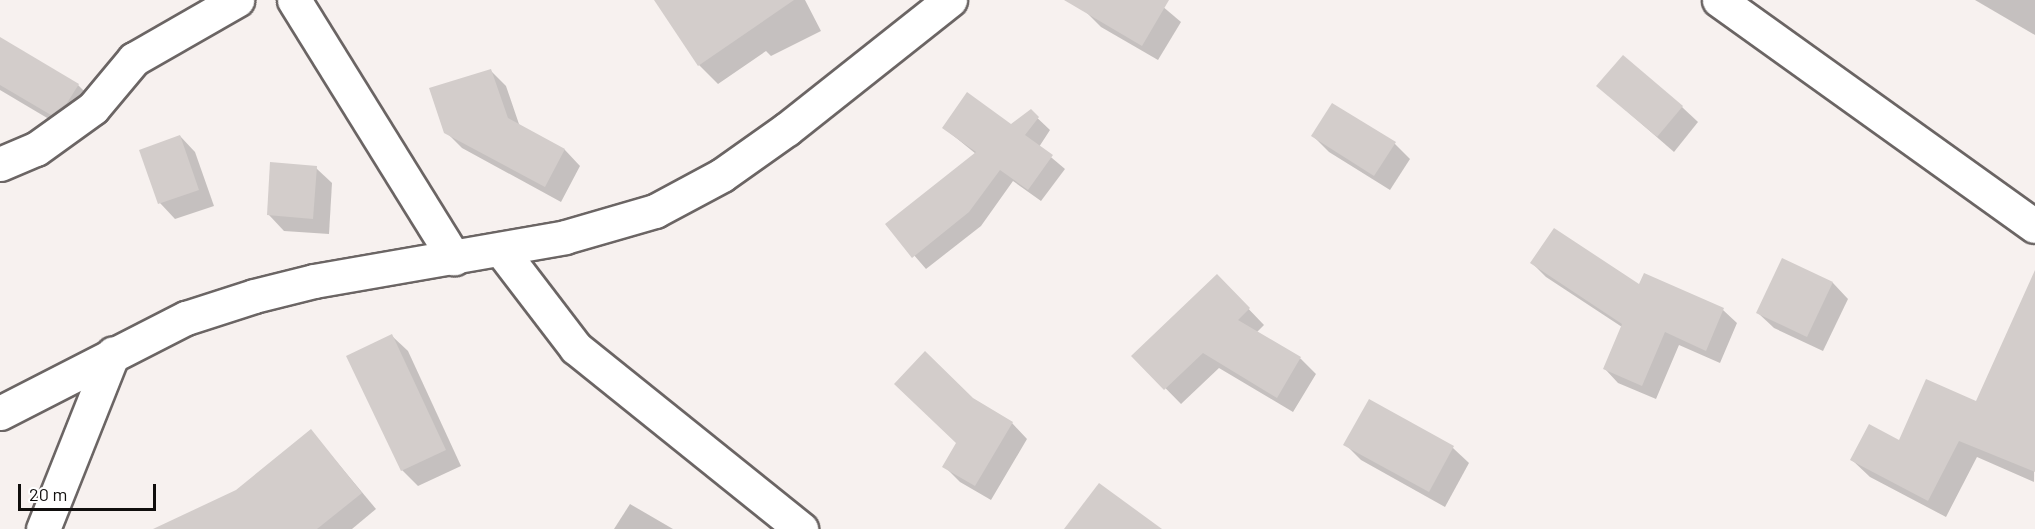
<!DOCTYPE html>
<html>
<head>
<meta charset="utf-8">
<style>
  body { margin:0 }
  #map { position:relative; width:2035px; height:529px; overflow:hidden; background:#f7f1ef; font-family:Barlow,sans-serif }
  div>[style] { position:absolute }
  .shadow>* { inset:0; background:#0003 }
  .building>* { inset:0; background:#d3cdcb }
  .roads { filter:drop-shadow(2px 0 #6b6564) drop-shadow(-2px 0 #6b6564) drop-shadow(0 2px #6b6564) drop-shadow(0 -2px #6b6564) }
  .street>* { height:33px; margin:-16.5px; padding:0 16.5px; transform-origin:16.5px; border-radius:16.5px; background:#fff }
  span { translate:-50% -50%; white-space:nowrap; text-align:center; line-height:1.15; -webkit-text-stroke:5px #fff; paint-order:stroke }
  .scale { position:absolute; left:18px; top:484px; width:138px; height:27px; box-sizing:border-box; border:3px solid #100e0d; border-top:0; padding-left:8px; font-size:18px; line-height:21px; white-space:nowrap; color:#100e0d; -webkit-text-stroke:4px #fff; paint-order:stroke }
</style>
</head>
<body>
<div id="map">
  <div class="shadow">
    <div style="clip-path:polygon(661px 0,805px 0,821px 31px,771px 56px,766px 51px,718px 84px,699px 65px)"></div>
    <div style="clip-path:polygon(1092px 0,1155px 0,1181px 22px,1158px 60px,1101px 27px,1085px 11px)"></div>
    <div style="clip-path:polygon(1975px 0,2035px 0,2035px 35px)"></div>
    <div style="clip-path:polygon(0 38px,78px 85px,94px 101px,64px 128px,0 90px)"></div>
    <div style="clip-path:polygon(490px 70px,506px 86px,520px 127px,565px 150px,580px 166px,561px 202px,462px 148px,446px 132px)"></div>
    <div style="clip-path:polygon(1598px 86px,1682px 107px,1698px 122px,1674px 152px)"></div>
    <div style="clip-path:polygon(1030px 111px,1050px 130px,1039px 147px,1065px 169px,1041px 201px,1013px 181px,981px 226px,926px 269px,887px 224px,976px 154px,944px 128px,1011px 126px)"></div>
    <div style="clip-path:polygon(180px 136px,195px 152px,214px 206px,175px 219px,160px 203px)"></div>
    <div style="clip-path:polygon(1313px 136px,1395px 144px,1410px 159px,1390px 190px,1329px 152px)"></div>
    <div style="clip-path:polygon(316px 168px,332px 183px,329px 234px,284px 231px,269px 215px)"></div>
    <div style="clip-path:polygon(1783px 260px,1833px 283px,1848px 299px,1823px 351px,1774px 328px,1758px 313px)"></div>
    <div style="clip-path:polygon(1532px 263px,1640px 287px,1645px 275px,1723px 310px,1737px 323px,1720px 363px,1679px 345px,1656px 399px,1618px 383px,1605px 369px,1622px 327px,1546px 277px)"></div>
    <div style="clip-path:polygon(1217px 276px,1264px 325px,1257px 332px,1301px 359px,1316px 374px,1293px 412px,1219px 368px,1181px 404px,1134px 356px)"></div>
    <div style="clip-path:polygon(2035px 327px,2034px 482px,1977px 457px,1946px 517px,1870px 477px,1852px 460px,1900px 442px,1977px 403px)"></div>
    <div style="clip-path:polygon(392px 336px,408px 351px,461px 466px,418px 486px,402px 470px)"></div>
    <div style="clip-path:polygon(972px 399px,1012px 423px,1027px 439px,991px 500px,960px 482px,944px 466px,958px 443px)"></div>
    <div style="clip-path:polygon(1370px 401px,1453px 448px,1469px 463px,1445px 507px,1361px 460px,1345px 444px)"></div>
    <div style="clip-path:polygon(311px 431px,376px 509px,352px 529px,194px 529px)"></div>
    <div style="clip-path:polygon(630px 504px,673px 529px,614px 529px)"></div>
  </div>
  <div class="building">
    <div style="clip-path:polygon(654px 0,794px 0,698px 66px)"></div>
    <div style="clip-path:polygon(1064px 0,1169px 0,1142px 46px)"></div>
    <div style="clip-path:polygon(0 37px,79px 84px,67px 103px,51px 115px,0 85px)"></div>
    <div style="clip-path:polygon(1623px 55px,1683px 106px,1657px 137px,1596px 86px)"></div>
    <div style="clip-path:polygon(491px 69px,508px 118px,565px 149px,545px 187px,444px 133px,429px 88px)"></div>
    <div style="clip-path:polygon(967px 92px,1011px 124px,1031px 109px,1039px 117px,1025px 135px,1053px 155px,1028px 190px,1000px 170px,969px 212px,912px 258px,885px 224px,976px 152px,942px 128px)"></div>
    <div style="clip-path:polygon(1332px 103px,1396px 142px,1374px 176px,1311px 136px)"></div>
    <div style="clip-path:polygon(180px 135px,199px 190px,158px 204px,139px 150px)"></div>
    <div style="clip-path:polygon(270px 162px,317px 166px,313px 219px,267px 215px)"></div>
    <div style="clip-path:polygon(1554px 228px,1639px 284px,1644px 273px,1724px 308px,1706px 351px,1665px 332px,1642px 386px,1603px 369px,1622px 324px,1530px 263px)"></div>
    <div style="clip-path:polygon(1782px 258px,1833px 282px,1807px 337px,1756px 313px)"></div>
    <div style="clip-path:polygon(2035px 270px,2035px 472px,1959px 441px,1928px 501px,1850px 460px,1869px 424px,1899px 440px,1926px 379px,1976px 401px)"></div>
    <div style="clip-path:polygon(1217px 274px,1250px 308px,1238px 320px,1301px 357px,1277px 398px,1203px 353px,1164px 390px,1131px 356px)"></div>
    <div style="clip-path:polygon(392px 334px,446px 450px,401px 471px,346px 356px)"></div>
    <div style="clip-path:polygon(925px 351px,973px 398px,1013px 422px,975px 486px,942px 467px,956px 443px,894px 384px)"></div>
    <div style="clip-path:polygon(1369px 399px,1454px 446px,1429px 492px,1343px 445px)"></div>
    <div style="clip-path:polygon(311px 429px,362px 493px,317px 529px,153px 529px,236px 490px)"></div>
    <div style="clip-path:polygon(1099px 483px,1162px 529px,1064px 529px)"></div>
  </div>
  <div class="roads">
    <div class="street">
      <div style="left:294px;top:0;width:304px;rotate:58.2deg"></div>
      <div style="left:1719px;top:0;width:388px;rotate:35.6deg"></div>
      <div style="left:0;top:164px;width:39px;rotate:-23deg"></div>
      <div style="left:36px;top:149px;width:70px;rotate:-35.7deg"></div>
      <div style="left:93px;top:108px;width:64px;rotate:-50.1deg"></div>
      <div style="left:134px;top:59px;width:119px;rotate:-29.8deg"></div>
      <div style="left:501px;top:250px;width:123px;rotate:52.6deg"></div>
      <div style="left:576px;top:348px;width:289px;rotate:38.8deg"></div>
      <div style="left:0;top:413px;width:209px;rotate:-27.1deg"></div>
      <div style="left:186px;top:318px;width:71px;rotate:-17.9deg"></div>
      <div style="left:254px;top:296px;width:62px;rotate:-14deg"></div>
      <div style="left:314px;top:281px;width:255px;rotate:-9.9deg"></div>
      <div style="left:565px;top:237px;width:94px;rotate:-16.1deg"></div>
      <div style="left:655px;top:211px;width:76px;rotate:-28.2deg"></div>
      <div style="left:722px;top:175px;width:80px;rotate:-35.3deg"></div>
      <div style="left:787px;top:129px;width:208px;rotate:-38.4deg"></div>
      <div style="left:43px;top:529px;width:189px;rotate:-68.3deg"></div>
    </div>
  </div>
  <div class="scale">20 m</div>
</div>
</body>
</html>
